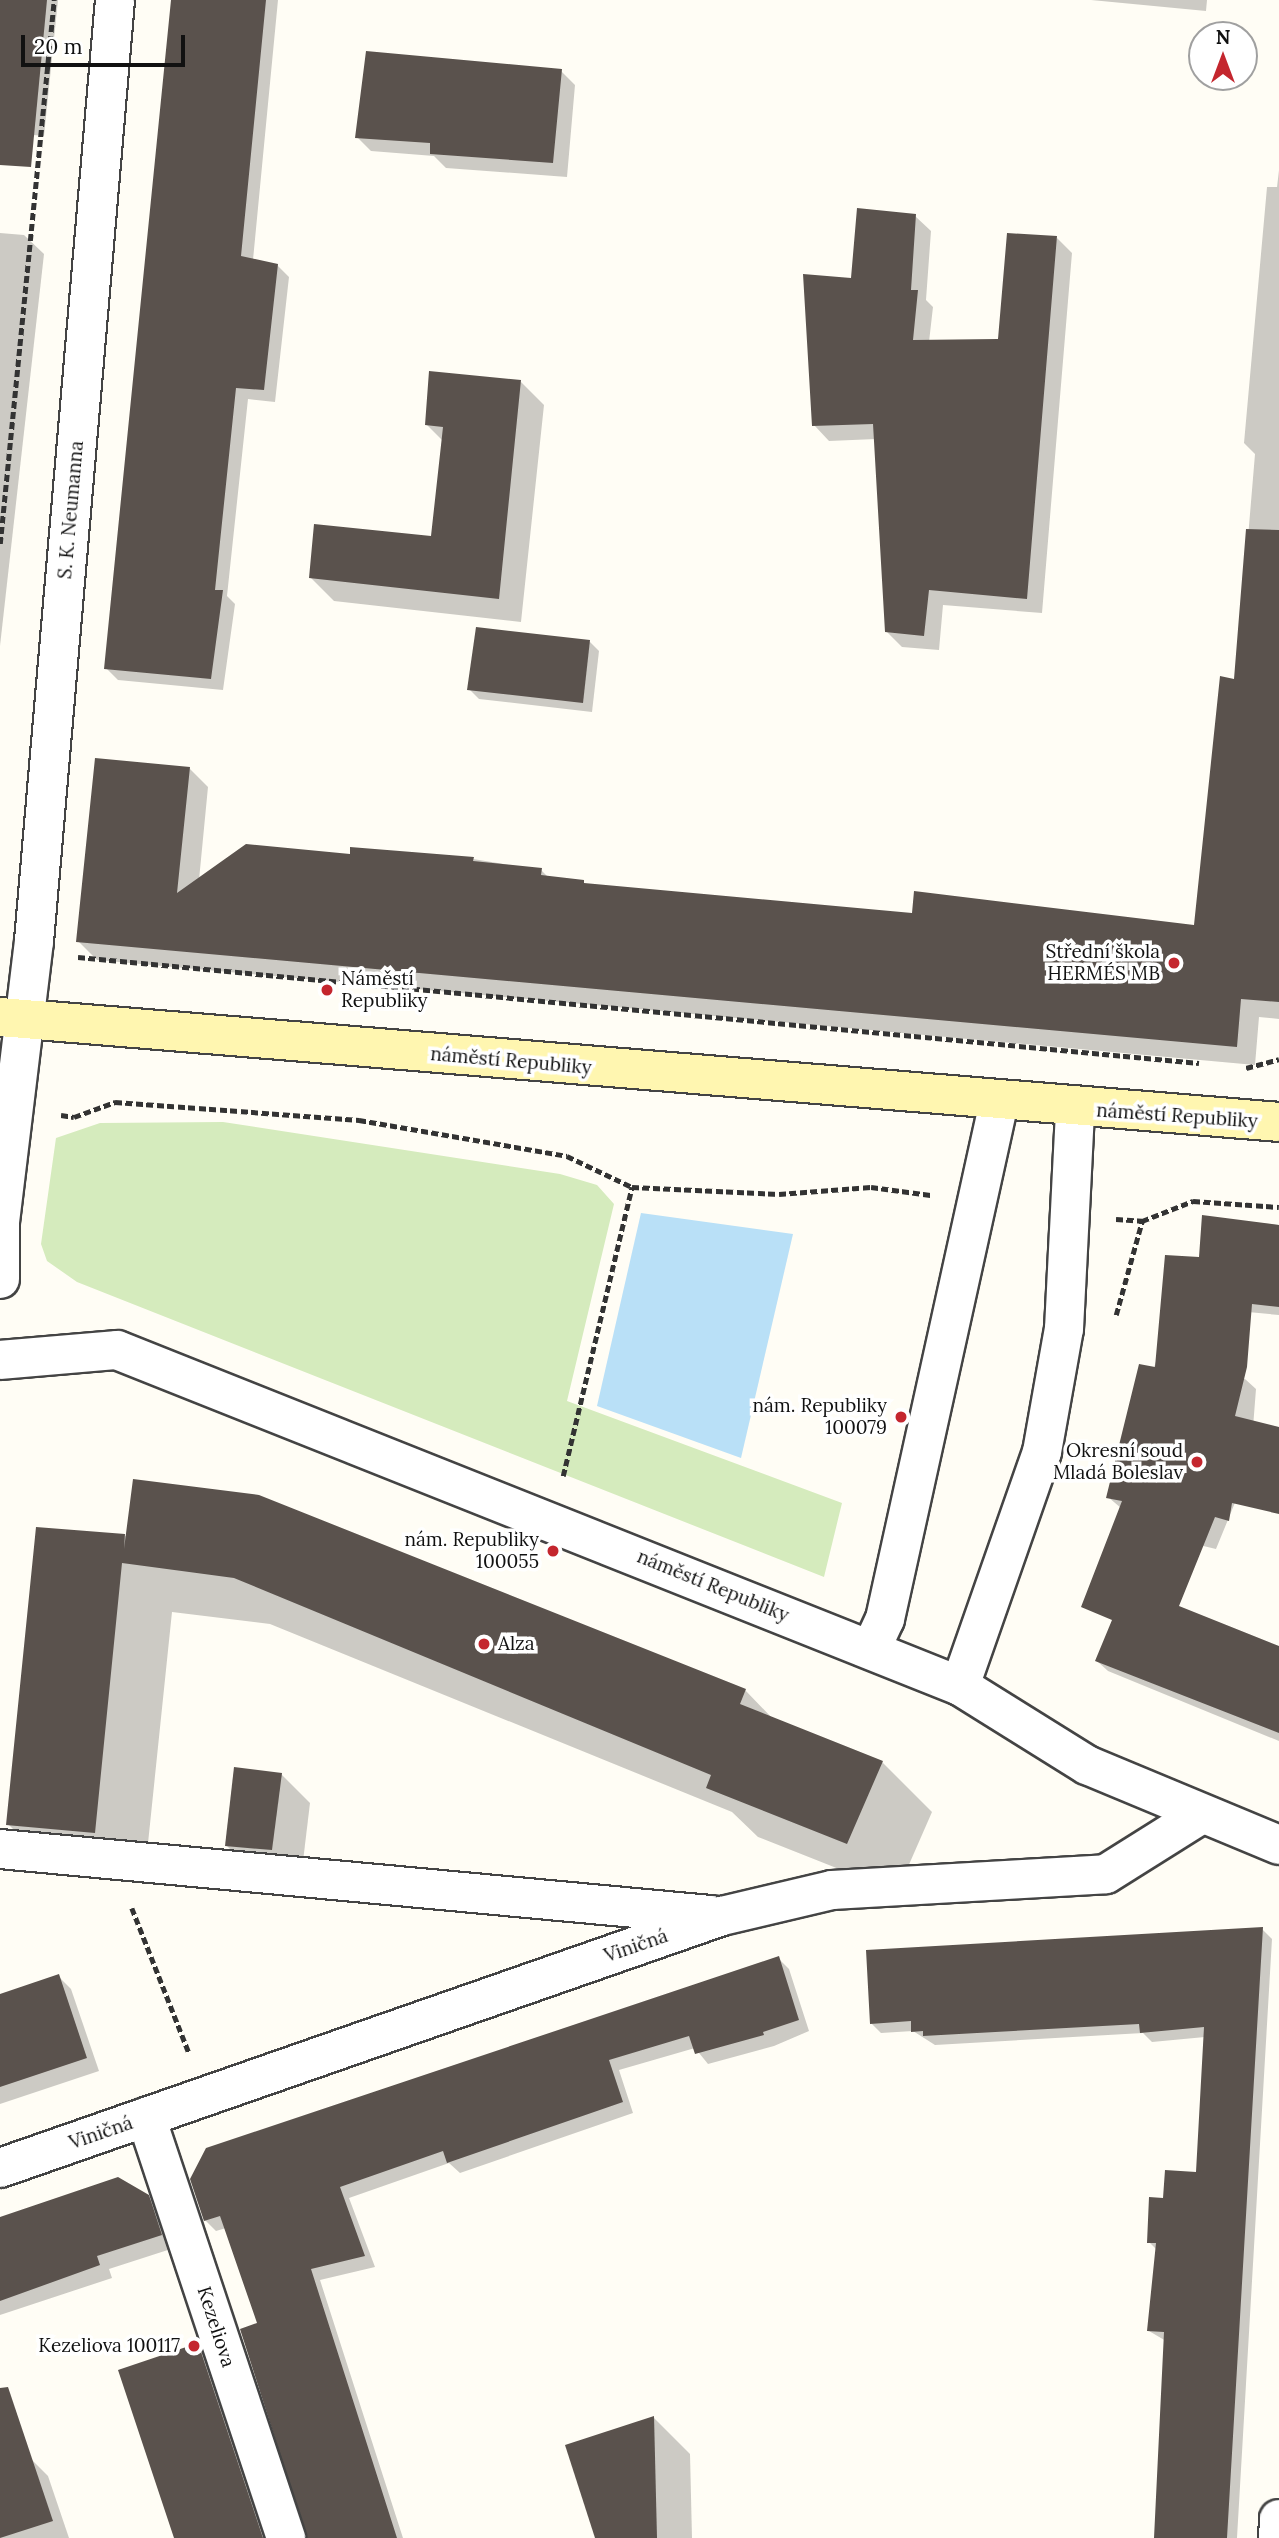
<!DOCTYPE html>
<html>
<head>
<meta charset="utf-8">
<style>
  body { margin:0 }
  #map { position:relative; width:1279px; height:2538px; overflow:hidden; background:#fffdf5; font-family:Lora,serif }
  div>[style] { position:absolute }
  .green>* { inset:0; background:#d5ebbd }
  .water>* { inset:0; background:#b9e0f7 }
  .shadow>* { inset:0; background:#0003 }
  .building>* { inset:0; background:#5a524d }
  .path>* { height:4.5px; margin-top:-2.25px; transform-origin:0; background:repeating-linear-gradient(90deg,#333 0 7px,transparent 0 10.5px) }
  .roads { filter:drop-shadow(2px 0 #444) drop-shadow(-2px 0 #444) drop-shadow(0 2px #444) drop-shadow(0 -2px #444) }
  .street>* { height:38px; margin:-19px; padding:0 19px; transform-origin:19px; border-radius:19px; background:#fff }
  .secondary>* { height:38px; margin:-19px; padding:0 19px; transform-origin:19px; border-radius:19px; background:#fff6b0 }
  .dots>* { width:19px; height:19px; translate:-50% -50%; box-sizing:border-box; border:4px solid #fff; border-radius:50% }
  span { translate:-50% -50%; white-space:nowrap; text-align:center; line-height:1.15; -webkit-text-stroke:7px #fff; paint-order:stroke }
  .street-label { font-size:19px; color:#111 }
  .poi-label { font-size:19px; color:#111 }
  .right { translate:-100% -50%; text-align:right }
  .left { translate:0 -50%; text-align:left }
  .north { position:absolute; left:1188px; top:21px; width:70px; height:70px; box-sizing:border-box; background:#fff; border:2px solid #a0a0a0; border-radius:50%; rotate:0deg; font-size:19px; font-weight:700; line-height:28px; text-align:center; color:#111 }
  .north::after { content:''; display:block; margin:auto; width:24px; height:32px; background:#c4262e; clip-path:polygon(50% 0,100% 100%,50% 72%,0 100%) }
  .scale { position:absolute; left:21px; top:35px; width:164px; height:32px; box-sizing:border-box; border:4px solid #111; border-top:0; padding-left:9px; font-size:21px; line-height:24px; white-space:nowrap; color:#111; -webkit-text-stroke:5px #fff; paint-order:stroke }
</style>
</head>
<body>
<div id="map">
  <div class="green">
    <div style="clip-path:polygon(223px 1122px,560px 1174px,597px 1185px,614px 1204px,567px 1401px,842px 1503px,824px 1577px,77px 1282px,47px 1261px,41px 1244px,56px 1138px,100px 1123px)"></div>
  </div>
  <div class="water">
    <div style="clip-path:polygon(641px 1213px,793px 1234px,741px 1458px,597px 1406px)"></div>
  </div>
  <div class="shadow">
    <div style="clip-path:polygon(0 0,58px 0,44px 136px,0 132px)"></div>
    <div style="clip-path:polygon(173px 0,278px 0,253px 260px,277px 265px,289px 277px,275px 402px,248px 399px,227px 596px,235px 604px,223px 690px,118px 680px,106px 668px)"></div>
    <div style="clip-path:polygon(1091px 0,1207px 0,1206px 11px)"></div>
    <div style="clip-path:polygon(561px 71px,575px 85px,567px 177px,446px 168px,434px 156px,371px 151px,357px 137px)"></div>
    <div style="clip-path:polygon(1279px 170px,1279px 1019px,1259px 1017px,1255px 1065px,97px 960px,78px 941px,189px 768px,208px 787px,199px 880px,351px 856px,473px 859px,541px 870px,549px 878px,588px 885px,914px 914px,1196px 927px,1236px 681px,1255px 454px,1244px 443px,1267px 187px,1277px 187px)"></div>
    <div style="clip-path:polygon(915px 216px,931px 231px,926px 300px,933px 307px,929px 342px,1000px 341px,1057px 238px,1072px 253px,1042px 613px,943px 605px,939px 650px,902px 647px,887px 632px,876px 439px,829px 441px,814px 425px,853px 280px)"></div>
    <div style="clip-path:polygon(0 233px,24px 235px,44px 254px,0 646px)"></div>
    <div style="clip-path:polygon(521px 382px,544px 405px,521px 622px,334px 601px,311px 578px,433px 537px,443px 441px,426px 424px)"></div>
    <div style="clip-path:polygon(589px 641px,599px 651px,592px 712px,479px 699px,469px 689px)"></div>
    <div style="clip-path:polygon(1203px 1217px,1279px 1225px,1279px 1315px,1173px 1305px,1201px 1259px)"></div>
    <div style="clip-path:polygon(1157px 1359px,1245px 1379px,1256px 1389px,1250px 1466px,1216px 1549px,1127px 1528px,1121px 1508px,1108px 1497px)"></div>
    <div style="clip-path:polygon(125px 1536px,745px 1690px,774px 1720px,882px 1762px,932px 1812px,897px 1892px,758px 1837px,732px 1812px,270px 1624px,172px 1612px,144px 1882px,58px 1874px,8px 1824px)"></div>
    <div style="clip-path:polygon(1279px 1648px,1279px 1741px,1108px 1671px,1097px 1661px)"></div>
    <div style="clip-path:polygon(281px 1774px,310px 1803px,301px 1878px,256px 1875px,227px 1846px)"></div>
    <div style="clip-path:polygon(1262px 1929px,1272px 1939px,1237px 2538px,1155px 2538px,1166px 2341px,1149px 2331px,1157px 2250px,1149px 2242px,1165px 2200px,1197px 2173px,1205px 2037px,1152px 2042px,1143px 2033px,935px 2045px,913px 2031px,881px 2033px,871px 2023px)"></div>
    <div style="clip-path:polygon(778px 1958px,789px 1969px,809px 2031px,774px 2046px,708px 2064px,695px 2048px,619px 2070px,633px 2113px,460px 2173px,449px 2163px,349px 2198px,375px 2267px,320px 2280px,403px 2538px,308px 2538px,259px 2324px,226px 2228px,216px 2231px,205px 2220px)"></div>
    <div style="clip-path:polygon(58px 1976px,71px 1989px,99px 2071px,0 2104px,0 1995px)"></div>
    <div style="clip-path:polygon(148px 2197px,162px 2211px,174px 2248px,109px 2269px,112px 2278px,0 2315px,0 2218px)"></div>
    <div style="clip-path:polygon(198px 2345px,208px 2356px,269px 2538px,175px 2538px)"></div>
    <div style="clip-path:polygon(654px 2418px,690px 2454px,692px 2538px,597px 2538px)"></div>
    <div style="clip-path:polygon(30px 2458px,48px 2476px,69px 2538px,0 2538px,0 2467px)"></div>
  </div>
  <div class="building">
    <div style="clip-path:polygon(0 0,47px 0,31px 167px,0 165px)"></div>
    <div style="clip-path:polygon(171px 0,266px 0,241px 256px,278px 264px,264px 390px,236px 388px,215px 590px,223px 590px,211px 679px,104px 669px)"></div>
    <div style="clip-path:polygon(366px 51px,562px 69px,553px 163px,430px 154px,430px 143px,355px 138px)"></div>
    <div style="clip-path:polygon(857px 208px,916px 214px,911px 290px,918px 290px,913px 340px,998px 339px,1007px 233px,1057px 236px,1027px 599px,929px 590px,924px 636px,885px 632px,873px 424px,812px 426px,803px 274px,851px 278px)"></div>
    <div style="clip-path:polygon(429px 371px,521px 380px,499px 599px,309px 578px,314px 524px,431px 536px,443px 427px,425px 425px)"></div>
    <div style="clip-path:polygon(1246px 529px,1279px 530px,1279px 1002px,1241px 999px,1237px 1047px,76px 942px,95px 758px,190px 767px,177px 893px,246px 844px,350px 854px,350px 847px,474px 857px,473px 861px,542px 868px,541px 875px,584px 880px,584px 883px,912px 913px,914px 891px,1194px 925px,1220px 676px,1234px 679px)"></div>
    <div style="clip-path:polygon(476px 627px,590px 640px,583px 703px,467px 690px)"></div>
    <div style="clip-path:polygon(1202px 1215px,1279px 1225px,1279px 1307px,1252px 1304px,1247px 1367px,1235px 1416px,1279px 1427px,1279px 1514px,1232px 1503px,1229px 1521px,1215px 1517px,1179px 1606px,1279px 1646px,1279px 1733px,1095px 1661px,1112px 1620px,1081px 1607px,1122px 1501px,1106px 1498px,1139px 1364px,1155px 1367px,1165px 1255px,1199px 1257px)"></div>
    <div style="clip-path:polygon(133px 1479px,259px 1495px,746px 1689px,740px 1704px,883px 1761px,847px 1844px,706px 1788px,711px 1775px,234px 1578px,122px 1563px,95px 1833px,6px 1825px,36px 1527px,125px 1534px,124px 1549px)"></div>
    <div style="clip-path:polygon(234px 1767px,282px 1773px,272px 1850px,225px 1846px)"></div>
    <div style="clip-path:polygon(1263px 1927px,1227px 2538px,1154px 2538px,1164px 2332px,1147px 2331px,1156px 2243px,1147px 2243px,1149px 2197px,1163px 2198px,1165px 2170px,1196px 2172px,1204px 2027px,1140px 2033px,1139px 2024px,923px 2036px,923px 2031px,911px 2032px,911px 2021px,870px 2024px,866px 1950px)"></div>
    <div style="clip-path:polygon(779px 1956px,799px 2020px,763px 2032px,764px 2035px,695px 2054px,689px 2036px,609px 2060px,623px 2102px,447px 2163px,443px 2151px,340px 2187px,365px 2256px,311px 2269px,397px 2538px,307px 2538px,240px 2329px,257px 2323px,220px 2216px,204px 2221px,190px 2179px,206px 2148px)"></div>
    <div style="clip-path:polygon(59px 1974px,87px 2058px,0 2087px,0 1994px)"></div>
    <div style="clip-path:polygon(118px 2177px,149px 2195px,162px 2235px,97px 2256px,100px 2265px,0 2301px,0 2217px)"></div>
    <div style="clip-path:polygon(198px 2343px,263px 2538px,174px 2538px,118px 2370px)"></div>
    <div style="clip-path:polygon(8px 2387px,53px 2521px,0 2538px,0 2388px)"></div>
    <div style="clip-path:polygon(654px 2416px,657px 2538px,595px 2538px,565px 2445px)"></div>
  </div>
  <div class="path">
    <div style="left:0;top:544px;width:547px;rotate:-84.33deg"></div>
    <div style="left:78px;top:957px;width:1126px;rotate:5.4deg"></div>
    <div style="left:1246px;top:1068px;width:34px;rotate:-15deg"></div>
    <div style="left:61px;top:1115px;width:13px;rotate:9deg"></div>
    <div style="left:74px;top:1117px;width:44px;rotate:-20.1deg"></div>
    <div style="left:115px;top:1102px;width:245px;rotate:4.2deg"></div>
    <div style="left:359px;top:1120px;width:211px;rotate:9.8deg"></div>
    <div style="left:567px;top:1156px;width:72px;rotate:25.5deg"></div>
    <div style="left:632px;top:1187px;width:147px;rotate:2.7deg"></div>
    <div style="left:779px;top:1194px;width:92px;rotate:-4.4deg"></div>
    <div style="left:871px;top:1187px;width:60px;rotate:7.7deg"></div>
    <div style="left:1116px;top:1219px;width:26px;rotate:4deg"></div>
    <div style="left:1142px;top:1221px;width:55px;rotate:-21.4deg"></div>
    <div style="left:1193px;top:1201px;width:86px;rotate:4deg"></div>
    <div style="left:1116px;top:1315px;width:98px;rotate:-74.5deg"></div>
    <div style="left:563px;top:1476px;width:297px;rotate:-76.6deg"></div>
    <div style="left:132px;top:1908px;width:156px;rotate:68.5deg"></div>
  </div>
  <div class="roads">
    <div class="street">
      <div style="left:0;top:1279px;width:57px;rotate:-90deg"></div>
      <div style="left:0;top:1222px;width:283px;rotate:-83.1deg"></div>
      <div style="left:34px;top:941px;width:944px;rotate:-85.08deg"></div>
      <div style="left:0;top:1360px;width:117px;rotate:-4.9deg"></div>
      <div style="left:117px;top:1350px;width:907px;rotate:21.73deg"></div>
      <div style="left:960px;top:1686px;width:150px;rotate:31.9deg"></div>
      <div style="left:1087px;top:1765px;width:208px;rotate:22.6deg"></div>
      <div style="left:871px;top:1649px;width:33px;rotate:-65deg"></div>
      <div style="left:885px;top:1619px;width:529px;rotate:-77.57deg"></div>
      <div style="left:960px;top:1686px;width:248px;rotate:-70.7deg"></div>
      <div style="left:1042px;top:1452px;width:125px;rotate:-79.9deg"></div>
      <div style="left:1064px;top:1329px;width:220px;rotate:-87.1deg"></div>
      <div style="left:0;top:1849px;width:713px;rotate:5.31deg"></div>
      <div style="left:146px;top:2117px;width:444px;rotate:71.6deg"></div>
      <div style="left:0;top:2168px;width:765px;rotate:-19.24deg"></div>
      <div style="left:722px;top:1916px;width:113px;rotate:-13.3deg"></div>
      <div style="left:832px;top:1890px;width:274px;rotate:-3.3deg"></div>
      <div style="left:1106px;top:1874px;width:111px;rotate:-32.1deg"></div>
      <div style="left:1278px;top:2538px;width:19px;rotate:-87deg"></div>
    </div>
    <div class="secondary">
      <div style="left:0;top:1017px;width:1283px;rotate:4.69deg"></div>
    </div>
  </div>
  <div class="dots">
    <div style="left:1174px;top:963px;background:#c4262e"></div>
    <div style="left:327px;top:990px;background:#c4262e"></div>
    <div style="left:901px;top:1417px;background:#c4262e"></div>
    <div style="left:1197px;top:1462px;background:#c4262e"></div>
    <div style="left:553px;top:1551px;background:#c4262e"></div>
    <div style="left:484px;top:1644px;background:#c4262e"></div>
    <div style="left:194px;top:2346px;background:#c4262e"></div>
  </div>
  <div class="street-label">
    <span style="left:71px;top:510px;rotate:-85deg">S. K. Neumanna</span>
    <span style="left:511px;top:1061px;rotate:5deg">náměstí Republiky</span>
    <span style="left:1177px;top:1116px;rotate:4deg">náměstí Republiky</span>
    <span style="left:713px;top:1586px;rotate:22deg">náměstí Republiky</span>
    <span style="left:636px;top:1946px;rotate:-19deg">Viničná</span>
    <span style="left:101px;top:2133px;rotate:-19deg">Viničná</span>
    <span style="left:216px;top:2327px;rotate:72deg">Kezeliova</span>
  </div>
  <div class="poi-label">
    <span class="right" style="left:1160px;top:963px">Střední škola<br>HERMÉS MB</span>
    <span class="left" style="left:341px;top:990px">Náměstí<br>Republiky</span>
    <span class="right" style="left:887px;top:1417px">nám. Republiky<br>100079</span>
    <span class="right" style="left:1183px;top:1462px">Okresní soud<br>Mladá Boleslav</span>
    <span class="right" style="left:539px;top:1551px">nám. Republiky<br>100055</span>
    <span class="left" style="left:498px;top:1644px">Alza</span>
    <span class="right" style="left:180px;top:2346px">Kezeliova 100117</span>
  </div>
  <div class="north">N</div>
  <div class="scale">20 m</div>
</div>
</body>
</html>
